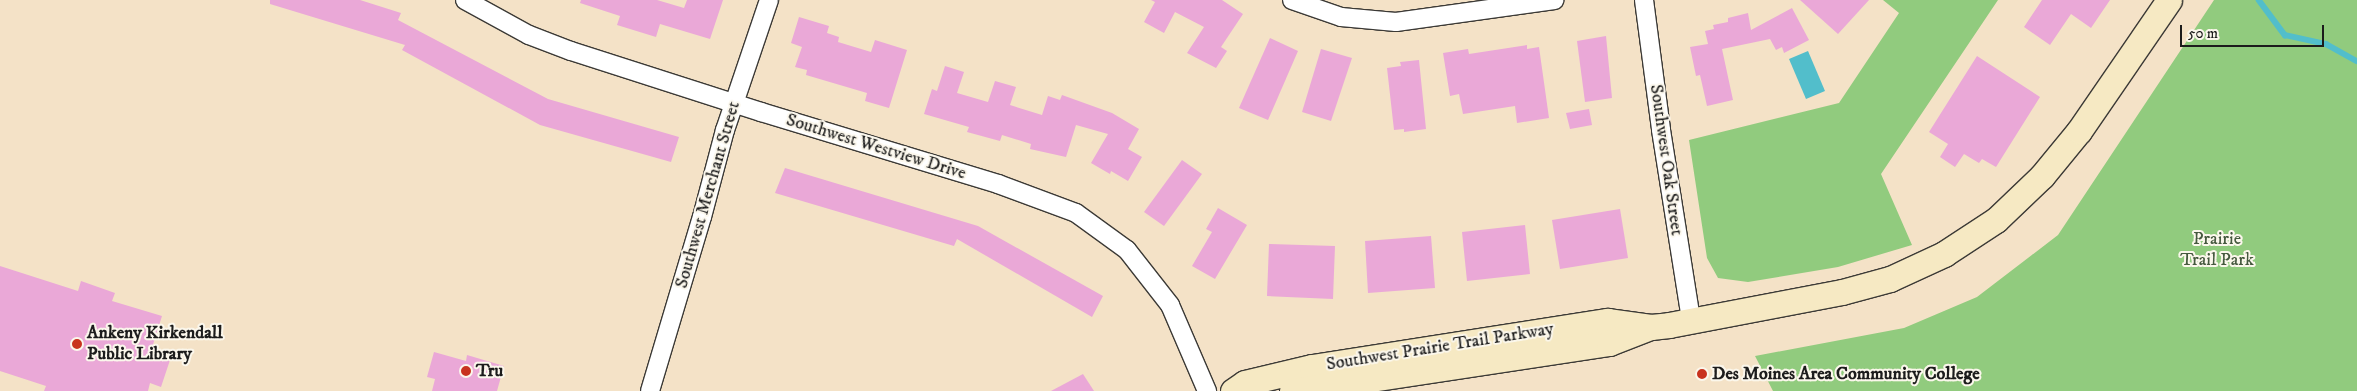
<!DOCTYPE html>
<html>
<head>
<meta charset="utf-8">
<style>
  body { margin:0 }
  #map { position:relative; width:2357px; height:391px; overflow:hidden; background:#f4e2c7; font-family:"IM FELL DW Pica",serif }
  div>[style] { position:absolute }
  .green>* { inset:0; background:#91cb7e }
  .water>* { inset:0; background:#52becb }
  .stream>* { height:5.5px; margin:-2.75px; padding:0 2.75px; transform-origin:2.75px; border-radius:2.75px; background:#52becb }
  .building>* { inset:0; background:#eaa8d7 }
  .roads { filter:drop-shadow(1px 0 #3c3a36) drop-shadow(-1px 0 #3c3a36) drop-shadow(0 1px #3c3a36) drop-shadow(0 -1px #3c3a36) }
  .street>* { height:18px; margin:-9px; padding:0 9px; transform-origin:9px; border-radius:9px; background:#fff }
  .secondary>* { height:25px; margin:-12.5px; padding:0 12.5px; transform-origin:12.5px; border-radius:12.5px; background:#f6e9c3 }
  .dots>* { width:14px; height:14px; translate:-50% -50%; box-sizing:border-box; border:2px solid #fbf7ec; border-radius:50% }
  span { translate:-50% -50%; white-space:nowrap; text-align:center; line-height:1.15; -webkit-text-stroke:4px #fbf7ec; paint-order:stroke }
  .street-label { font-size:18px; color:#1c1c1c }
  .park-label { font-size:18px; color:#45593e }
  .poi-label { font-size:18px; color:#1c1c1c; font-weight:700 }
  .left { translate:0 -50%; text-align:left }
  .scale { position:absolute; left:2180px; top:25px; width:144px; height:22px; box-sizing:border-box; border:2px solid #1c1c1c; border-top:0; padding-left:6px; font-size:15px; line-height:18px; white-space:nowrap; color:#1c1c1c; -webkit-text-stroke:4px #fbf7ec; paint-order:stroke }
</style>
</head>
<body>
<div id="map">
  <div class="green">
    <div style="clip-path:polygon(1883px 0,1998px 0,1881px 174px,1912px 245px,1838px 267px,1748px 282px,1718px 278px,1707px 258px,1689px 140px,1839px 103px,1899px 13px)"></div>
    <div style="clip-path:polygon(2214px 0,2357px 0,2357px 391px,1773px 391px,1755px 356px,1904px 328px,1977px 297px,2058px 235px)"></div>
  </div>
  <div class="water">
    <div style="clip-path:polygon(1808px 51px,1825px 91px,1806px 99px,1789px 59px)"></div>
  </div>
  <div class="stream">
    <div style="left:2259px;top:0;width:44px;rotate:53.4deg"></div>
    <div style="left:2285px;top:35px;width:42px;rotate:12.4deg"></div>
    <div style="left:2326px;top:44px;width:35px;rotate:29deg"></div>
  </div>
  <div class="building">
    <div style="clip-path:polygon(270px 0,360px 0,401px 13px,398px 20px,548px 99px,679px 137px,671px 162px,540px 125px,402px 50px,405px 45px,270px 4px)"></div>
    <div style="clip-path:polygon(581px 0,657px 0,684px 8px,687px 0,723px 0,710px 39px,660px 24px,656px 37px,617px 25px,620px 16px,580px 3px)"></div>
    <div style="clip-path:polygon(1151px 0,1222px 0,1243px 14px,1221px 47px,1227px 51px,1216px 68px,1187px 53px,1204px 27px,1175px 12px,1164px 33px,1144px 22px,1155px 2px)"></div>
    <div style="clip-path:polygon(1800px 0,1869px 0,1838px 34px)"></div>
    <div style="clip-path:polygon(2042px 0,2110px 0,2091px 28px,2071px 14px,2050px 45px,2024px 27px)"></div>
    <div style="clip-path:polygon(1792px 8px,1809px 40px,1784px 53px,1782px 47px,1776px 50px,1770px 39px,1722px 49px,1733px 100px,1707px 106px,1700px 75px,1696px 76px,1690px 47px,1708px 44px,1705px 31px,1714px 29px,1713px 25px,1728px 22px,1728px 18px,1748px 13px,1751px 30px)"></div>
    <div style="clip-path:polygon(799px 17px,829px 26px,827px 33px,839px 37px,838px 42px,871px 52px,875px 40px,907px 50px,889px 108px,865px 101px,867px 93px,806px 75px,807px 70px,795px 67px,802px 47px,791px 43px)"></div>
    <div style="clip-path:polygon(1606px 36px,1612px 98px,1585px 102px,1577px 41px)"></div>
    <div style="clip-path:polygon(1270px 38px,1298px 51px,1268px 120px,1239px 108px)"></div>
    <div style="clip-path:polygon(1527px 45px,1527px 49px,1539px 47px,1549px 118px,1517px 123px,1515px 106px,1463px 114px,1459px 94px,1450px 96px,1443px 53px,1468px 49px,1469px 54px)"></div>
    <div style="clip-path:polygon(1321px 49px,1352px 58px,1331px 121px,1302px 112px)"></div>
    <div style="clip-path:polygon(1977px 56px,2040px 97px,1996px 167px,1982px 159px,1979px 163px,1964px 154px,1955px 167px,1940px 157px,1948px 144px,1929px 132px)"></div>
    <div style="clip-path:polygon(1419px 60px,1426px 129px,1404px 132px,1404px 129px,1394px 130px,1387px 68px,1401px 66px,1400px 62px)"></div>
    <div style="clip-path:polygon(945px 66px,964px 72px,957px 93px,988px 102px,995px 81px,1016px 87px,1010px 105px,1042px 115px,1048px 96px,1060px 100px,1062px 95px,1112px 113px,1139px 129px,1128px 149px,1142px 157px,1128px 181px,1111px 171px,1110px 174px,1091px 163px,1108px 134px,1076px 125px,1066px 157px,1030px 149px,1031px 144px,1002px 135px,1000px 141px,967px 132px,969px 127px,924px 114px,932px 89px,937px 91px)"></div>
    <div style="clip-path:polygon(1589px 109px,1592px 125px,1570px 129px,1566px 113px)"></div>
    <div style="clip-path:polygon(1182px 160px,1202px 174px,1164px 226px,1144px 212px)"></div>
    <div style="clip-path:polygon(785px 168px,978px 226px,1103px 296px,1092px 317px,957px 239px,954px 246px,775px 193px)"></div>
    <div style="clip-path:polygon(1218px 208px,1247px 225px,1215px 279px,1192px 266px,1212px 232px,1206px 229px)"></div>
    <div style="clip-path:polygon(1620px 209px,1628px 258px,1560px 269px,1552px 220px)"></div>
    <div style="clip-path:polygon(1525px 225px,1530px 274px,1467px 281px,1462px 232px)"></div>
    <div style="clip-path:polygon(1431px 236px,1435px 288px,1368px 293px,1365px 241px)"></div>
    <div style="clip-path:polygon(1269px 244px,1335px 246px,1333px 299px,1267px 296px)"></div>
    <div style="clip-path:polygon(0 266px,78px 291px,81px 281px,115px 293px,112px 301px,162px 316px,150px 354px,170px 360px,161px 387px,150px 383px,148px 391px,44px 391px,46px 386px,0 371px)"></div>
    <div style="clip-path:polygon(434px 352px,466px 361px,467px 355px,504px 366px,497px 391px,432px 391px,435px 379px,427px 377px)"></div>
    <div style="clip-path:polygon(1083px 374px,1094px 391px,1051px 391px)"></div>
  </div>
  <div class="roads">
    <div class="street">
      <div style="left:465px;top:0;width:73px;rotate:28.7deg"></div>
      <div style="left:529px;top:35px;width:45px;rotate:20.9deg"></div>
      <div style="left:571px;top:51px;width:200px;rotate:17.8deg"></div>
      <div style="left:761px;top:112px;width:248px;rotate:16.9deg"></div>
      <div style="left:998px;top:184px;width:83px;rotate:20.4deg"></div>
      <div style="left:1076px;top:213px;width:63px;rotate:36deg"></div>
      <div style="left:1127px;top:250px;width:70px;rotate:52deg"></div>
      <div style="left:1170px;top:305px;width:94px;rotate:66.7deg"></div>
      <div style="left:1292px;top:0;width:52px;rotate:19.1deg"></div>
      <div style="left:1341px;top:17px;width:55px;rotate:5.2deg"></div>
      <div style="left:1396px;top:22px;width:160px;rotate:-7.9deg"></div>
      <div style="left:1644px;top:0;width:131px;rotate:82.5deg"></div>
      <div style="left:1661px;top:130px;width:192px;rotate:81deg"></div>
      <div style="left:650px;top:391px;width:182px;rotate:-73.4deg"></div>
      <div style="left:702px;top:217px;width:90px;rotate:-75.2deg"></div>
      <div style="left:725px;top:130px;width:137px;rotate:-71.3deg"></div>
    </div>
    <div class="secondary">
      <div style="left:1233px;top:391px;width:14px;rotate:-34deg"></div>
      <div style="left:1245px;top:383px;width:69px;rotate:-13.4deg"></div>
      <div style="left:1312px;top:367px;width:299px;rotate:-8.9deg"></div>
      <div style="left:1607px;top:321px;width:44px;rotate:7.8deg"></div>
      <div style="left:1651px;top:327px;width:18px;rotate:-6deg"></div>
      <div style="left:1669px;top:325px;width:176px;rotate:-10.8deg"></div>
      <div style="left:1842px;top:292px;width:50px;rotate:-15.2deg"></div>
      <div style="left:1890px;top:279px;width:60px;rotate:-24.8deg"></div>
      <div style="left:1944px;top:254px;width:62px;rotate:-33.2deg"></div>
      <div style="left:1996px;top:220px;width:64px;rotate:-43.7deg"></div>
      <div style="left:2042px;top:176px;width:58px;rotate:-50.6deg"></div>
      <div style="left:2079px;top:131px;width:159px;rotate:-55.5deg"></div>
      <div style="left:1292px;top:391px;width:321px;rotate:-8.6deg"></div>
      <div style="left:1609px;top:343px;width:42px;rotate:-21deg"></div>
    </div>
  </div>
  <div class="dots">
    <div style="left:77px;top:344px;background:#c8321e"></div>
    <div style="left:466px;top:371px;background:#c8321e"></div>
    <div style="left:1702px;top:374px;background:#c8321e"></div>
  </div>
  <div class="street-label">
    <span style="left:876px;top:147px;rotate:17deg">Southwest Westview Drive</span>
    <span style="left:1666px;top:160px;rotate:82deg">Southwest Oak Street</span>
    <span style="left:708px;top:195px;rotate:-74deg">Southwest Merchant Street</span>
    <span style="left:1440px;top:347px;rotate:-9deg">Southwest Prairie Trail Parkway</span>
  </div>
  <div class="park-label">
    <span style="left:2217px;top:250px">Prairie<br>Trail Park</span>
  </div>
  <div class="poi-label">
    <span class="left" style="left:87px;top:344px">Ankeny Kirkendall<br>Public Library</span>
    <span class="left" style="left:476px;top:371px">Tru</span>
    <span class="left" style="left:1712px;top:374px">Des Moines Area Community College</span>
  </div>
  <div class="scale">50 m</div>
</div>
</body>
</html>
